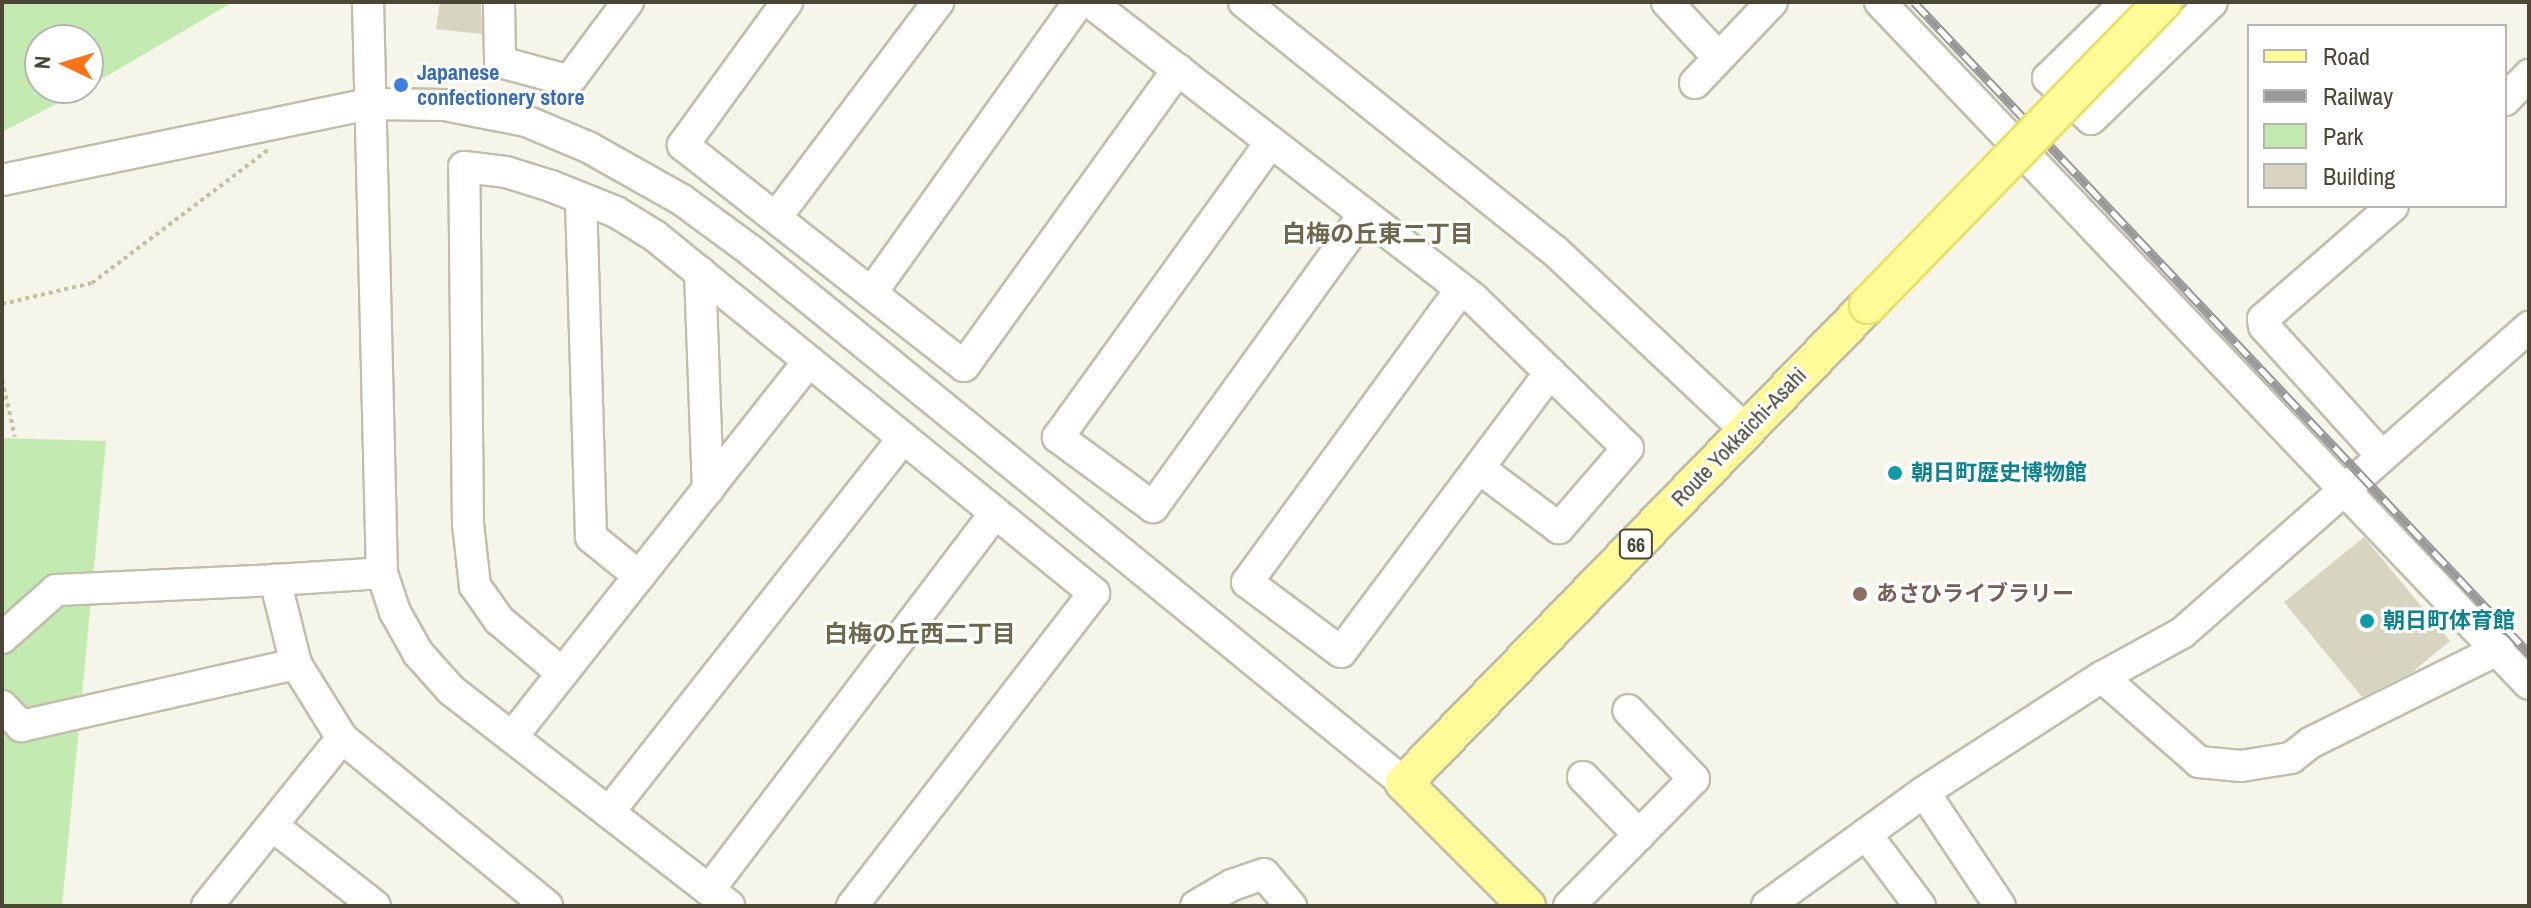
<!DOCTYPE html>
<html>
<head>
<meta charset="utf-8">
<style>
  body { margin:0 }
  #map { position:relative; width:2531px; height:908px; overflow:hidden; background:#f5f5ea; font-family:"Archivo Narrow","Noto Sans JP",sans-serif }
  div>[style] { position:absolute }
  .green>* { inset:0; background:#c3ebb1 }
  .building>* { inset:0; background:#d7d4bf }
  .path>* { height:4px; margin-top:-2px; transform-origin:0; background:repeating-linear-gradient(90deg,#c4bf9c 0 4px,transparent 0 8px) }
  .roads { filter:drop-shadow(2px 0 #c1bfac) drop-shadow(-2px 0 #c1bfac) drop-shadow(0 2px #c1bfac) drop-shadow(0 -2px #c1bfac) }
  .minor>* { height:30px; margin:-15px; padding:0 15px; transform-origin:15px; border-radius:15px; background:#fff }
  .major>* { height:36px; margin:-18px; padding:0 18px; transform-origin:18px; border-radius:18px; background:#fffb99 }
  .rail>* { height:9px; margin-top:-4.5px; transform-origin:0; background:repeating-linear-gradient(90deg,#fff 0 18px,#989898 0 36px); box-sizing:border-box; border-block:2px solid #989898 }
  .bridges { filter:drop-shadow(2px 0 #e8e165) drop-shadow(-2px 0 #e8e165) drop-shadow(0 2px #e8e165) drop-shadow(0 -2px #e8e165) }
  .major-bridge>* { height:36px; margin:-18px; padding:0 18px; transform-origin:18px; border-radius:18px; background:#fffb99 }
  .dots>* { width:22px; height:22px; translate:-50% -50%; box-sizing:border-box; border:4px solid #fff; border-radius:50% }
  span { translate:-50% -50%; white-space:nowrap; text-align:center; line-height:1.15; -webkit-text-stroke:6px #fff; paint-order:stroke }
  .shield-label span { padding:2px 6px; background:#fff; border:2px solid; border-radius:6px; -webkit-text-stroke-width:0 }
  .shield-label { font-size:20px; color:#4a4737; font-weight:700 }
  .shop-label { font-size:22px; color:#366cbe; font-weight:700 }
  .left { translate:0 -50%; text-align:left }
  .street-label { font-size:22px; color:#4a4737 }
  .culture-label { font-size:22px; color:#0d838f; font-weight:700 }
  .education-label { font-size:22px; color:#785e54; font-weight:700 }
  .neighbourhood-label { font-size:24px; color:#6d684e; font-weight:700 }
  .frame { position:absolute; inset:0; border:4px solid #4a4737; pointer-events:none }
  .legend { position:absolute; left:2247px; top:24px; width:260px; height:184px; box-sizing:border-box; background:#fff; border:2px solid #b7b5af; margin:0; padding:10px 14px; list-style:none; font-size:24px; color:#4a4737 }
  .legend li { display:flex; align-items:center; gap:16px; height:40px }
  .legend b { width:40px; border:2px solid #b7b5af }
  .north { position:absolute; left:24px; top:24px; width:80px; height:80px; box-sizing:border-box; background:#fff; border:2px solid #b7b5af; border-radius:50%; rotate:274deg; font-size:22px; font-weight:700; line-height:32px; text-align:center; color:#4a4737 }
  .north::after { content:''; display:block; margin:auto; width:28px; height:36px; background:#ff7317; clip-path:polygon(50% 0,100% 100%,50% 72%,0 100%) }
</style>
</head>
<body>
<div id="map">
  <div class="green">
    <div style="clip-path:polygon(2px 2px,233px 2px,88px 87px,88px 40px,40px 40px,40px 88px,87px 88px,2px 132px)"></div>
    <div style="clip-path:polygon(2px 438px,106px 441px,62px 906px,2px 906px)"></div>
  </div>
  <div class="building">
    <div style="clip-path:polygon(440px 2px,481px 3px,482px 34px,436px 29px)"></div>
    <div style="clip-path:polygon(2364px 537px,2450px 641px,2411px 673px,2362px 697px,2284px 602px)"></div>
  </div>
  <div class="path">
    <div style="left:2px;top:304px;width:92px;rotate:-13.1deg"></div>
    <div style="left:92px;top:283px;width:221px;rotate:-37.1deg"></div>
    <div style="left:2px;top:380px;width:58px;rotate:77.2deg"></div>
  </div>
  <div class="roads">
    <div class="minor">
      <div style="left:368px;top:2px;width:571px;rotate:88.6deg"></div>
      <div style="left:382px;top:573px;width:41px;rotate:71.6deg"></div>
      <div style="left:395px;top:612px;width:47px;rotate:60.7deg"></div>
      <div style="left:418px;top:653px;width:50px;rotate:48.3deg"></div>
      <div style="left:451px;top:690px;width:352px;rotate:37.8deg"></div>
      <div style="left:499px;top:2px;width:60px;rotate:89deg"></div>
      <div style="left:500px;top:62px;width:65px;rotate:15.1deg"></div>
      <div style="left:563px;top:79px;width:9px;rotate:-13deg"></div>
      <div style="left:572px;top:77px;width:94px;rotate:-53.3deg"></div>
      <div style="left:787px;top:2px;width:177px;rotate:126deg"></div>
      <div style="left:683px;top:145px;width:357px;rotate:38.2deg"></div>
      <div style="left:964px;top:366px;width:366px;rotate:-54.2deg"></div>
      <div style="left:1090px;top:2px;width:485px;rotate:37.7deg"></div>
      <div style="left:1474px;top:299px;width:214px;rotate:44.1deg"></div>
      <div style="left:1628px;top:448px;width:106px;rotate:130.8deg"></div>
      <div style="left:1559px;top:528px;width:99px;rotate:-143.2deg"></div>
      <div style="left:1244px;top:2px;width:397px;rotate:38.7deg"></div>
      <div style="left:1554px;top:250px;width:263px;rotate:43.2deg"></div>
      <div style="left:1667px;top:2px;width:75px;rotate:47.2deg"></div>
      <div style="left:1880px;top:2px;width:941px;rotate:46.42deg"></div>
      <div style="left:2126px;top:2px;width:109px;rotate:135.7deg"></div>
      <div style="left:2048px;top:78px;width:59px;rotate:43.6deg"></div>
      <div style="left:2091px;top:119px;width:168px;rotate:-44deg"></div>
      <div style="left:1695px;top:83px;width:112px;rotate:-46.5deg"></div>
      <div style="left:2505px;top:100px;width:35px;rotate:-46deg"></div>
      <div style="left:1271px;top:142px;width:364px;rotate:125.8deg"></div>
      <div style="left:1058px;top:437px;width:118px;rotate:36.4deg"></div>
      <div style="left:1153px;top:507px;width:361px;rotate:-54.2deg"></div>
      <div style="left:2px;top:180px;width:376px;rotate:-11.7deg"></div>
      <div style="left:370px;top:104px;width:75px;rotate:0.8deg"></div>
      <div style="left:445px;top:105px;width:83px;rotate:11.2deg"></div>
      <div style="left:526px;top:121px;width:67px;rotate:22.8deg"></div>
      <div style="left:588px;top:147px;width:108px;rotate:29.4deg"></div>
      <div style="left:682px;top:200px;width:84px;rotate:36.3deg"></div>
      <div style="left:750px;top:250px;width:844px;rotate:39.18deg"></div>
      <div style="left:581px;top:199px;width:338px;rotate:88.3deg"></div>
      <div style="left:591px;top:537px;width:62px;rotate:39.1deg"></div>
      <div style="left:777px;top:216px;width:268px;rotate:-53deg"></div>
      <div style="left:700px;top:272px;width:218px;rotate:87.9deg"></div>
      <div style="left:1461px;top:289px;width:363px;rotate:126.1deg"></div>
      <div style="left:1247px;top:582px;width:117px;rotate:36.7deg"></div>
      <div style="left:1341px;top:652px;width:349px;rotate:-53.2deg"></div>
      <div style="left:872px;top:292px;width:356px;rotate:-54.5deg"></div>
      <div style="left:2381px;top:455px;width:174px;rotate:-132.2deg"></div>
      <div style="left:2264px;top:326px;width:7px;rotate:-98deg"></div>
      <div style="left:2263px;top:319px;width:172px;rotate:-41deg"></div>
      <div style="left:2px;top:638px;width:72px;rotate:-41.6deg"></div>
      <div style="left:56px;top:590px;width:219px;rotate:-2.6deg"></div>
      <div style="left:562px;top:673px;width:82px;rotate:-139.9deg"></div>
      <div style="left:499px;top:620px;width:42px;rotate:-125.2deg"></div>
      <div style="left:475px;top:586px;width:62px;rotate:-96.4deg"></div>
      <div style="left:468px;top:524px;width:357px;rotate:-90.6deg"></div>
      <div style="left:464px;top:167px;width:42px;rotate:6.8deg"></div>
      <div style="left:506px;top:172px;width:47px;rotate:17.3deg"></div>
      <div style="left:551px;top:186px;width:70px;rotate:21.8deg"></div>
      <div style="left:616px;top:212px;width:46px;rotate:31.6deg"></div>
      <div style="left:655px;top:236px;width:566px;rotate:39.12deg"></div>
      <div style="left:1094px;top:593px;width:396px;rotate:127.7deg"></div>
      <div style="left:2102px;top:677px;width:129px;rotate:41.2deg"></div>
      <div style="left:2199px;top:762px;width:42px;rotate:5.4deg"></div>
      <div style="left:2241px;top:766px;width:51px;rotate:-9.1deg"></div>
      <div style="left:2291px;top:758px;width:24px;rotate:-38deg"></div>
      <div style="left:2310px;top:743px;width:211px;rotate:-26.4deg"></div>
      <div style="left:2px;top:706px;width:28px;rotate:46deg"></div>
      <div style="left:21px;top:726px;width:282px;rotate:-12.7deg"></div>
      <div style="left:512px;top:737px;width:479px;rotate:-51.7deg"></div>
      <div style="left:342px;top:738px;width:265px;rotate:39.3deg"></div>
      <div style="left:1583px;top:777px;width:81px;rotate:46deg"></div>
      <div style="left:1924px;top:792px;width:137px;rotate:56.3deg"></div>
      <div style="left:609px;top:812px;width:476px;rotate:-51.8deg"></div>
      <div style="left:274px;top:827px;width:128px;rotate:38deg"></div>
      <div style="left:1866px;top:834px;width:90px;rotate:53.1deg"></div>
      <div style="left:709px;top:890px;width:473px;rotate:-52.8deg"></div>
      <div style="left:207px;top:906px;width:216px;rotate:-51.2deg"></div>
      <div style="left:342px;top:738px;width:87px;rotate:-121.9deg"></div>
      <div style="left:296px;top:664px;width:87px;rotate:-104deg"></div>
      <div style="left:275px;top:580px;width:107px;rotate:-3.7deg"></div>
      <div style="left:1196px;top:906px;width:42px;rotate:-30.3deg"></div>
      <div style="left:1232px;top:885px;width:34px;rotate:-19deg"></div>
      <div style="left:1264px;top:874px;width:42px;rotate:49.8deg"></div>
      <div style="left:1569px;top:906px;width:178px;rotate:-45.5deg"></div>
      <div style="left:1694px;top:779px;width:95px;rotate:-133.7deg"></div>
      <div style="left:1767px;top:906px;width:194px;rotate:-36deg"></div>
      <div style="left:1924px;top:792px;width:212px;rotate:-32.9deg"></div>
      <div style="left:2102px;top:677px;width:91px;rotate:-28.8deg"></div>
      <div style="left:2182px;top:633px;width:463px;rotate:-41.4deg"></div>
    </div>
    <div class="major">
      <div style="left:1527px;top:906px;width:174px;rotate:-135deg"></div>
      <div style="left:1404px;top:783px;width:666px;rotate:-45.85deg"></div>
    </div>
  </div>
  <div class="rail">
    <div style="left:1914px;top:2px;width:896px;rotate:46.63deg"></div>
  </div>
  <div class="bridges">
    <div class="major-bridge">
      <div style="left:1868px;top:305px;width:423px;rotate:-45.8deg"></div>
    </div>
  </div>
  <div class="dots">
    <div style="left:401px;top:85px;background:#3f7fe0"></div>
    <div style="left:1895px;top:473px;background:#0f9aa8"></div>
    <div style="left:1860px;top:594px;background:#8d6e63"></div>
    <div style="left:2367px;top:621px;background:#0f9aa8"></div>
  </div>
  <div class="shield-label">
    <span style="left:1636px;top:544px">66</span>
  </div>
  <div class="shop-label">
    <span class="left" style="left:417px;top:85px">Japanese<br>confectionery store</span>
  </div>
  <div class="street-label">
    <span style="left:1739px;top:437px;rotate:-46deg">Route Yokkaichi-Asahi</span>
  </div>
  <div class="culture-label">
    <span class="left" style="left:1911px;top:473px">朝日町歴史博物館</span>
    <span class="left" style="left:2383px;top:621px">朝日町体育館</span>
  </div>
  <div class="education-label">
    <span class="left" style="left:1876px;top:594px">あさひライブラリー</span>
  </div>
  <div class="neighbourhood-label">
    <span style="left:1378px;top:234px">白梅の丘東二丁目</span>
    <span style="left:920px;top:634px">白梅の丘西二丁目</span>
  </div>
  <div class="frame"></div>
  <ul class="legend">
  <li><b style="height:10px;background:#fffb99"></b>Road</li>
  <li><b style="height:10px;background:#989898"></b>Railway</li>
  <li><b style="height:22px;background:#c3ebb1"></b>Park</li>
  <li><b style="height:22px;background:#d7d4bf"></b>Building</li>
  </ul>
  <div class="north">N</div>
</div>
</body>
</html>
